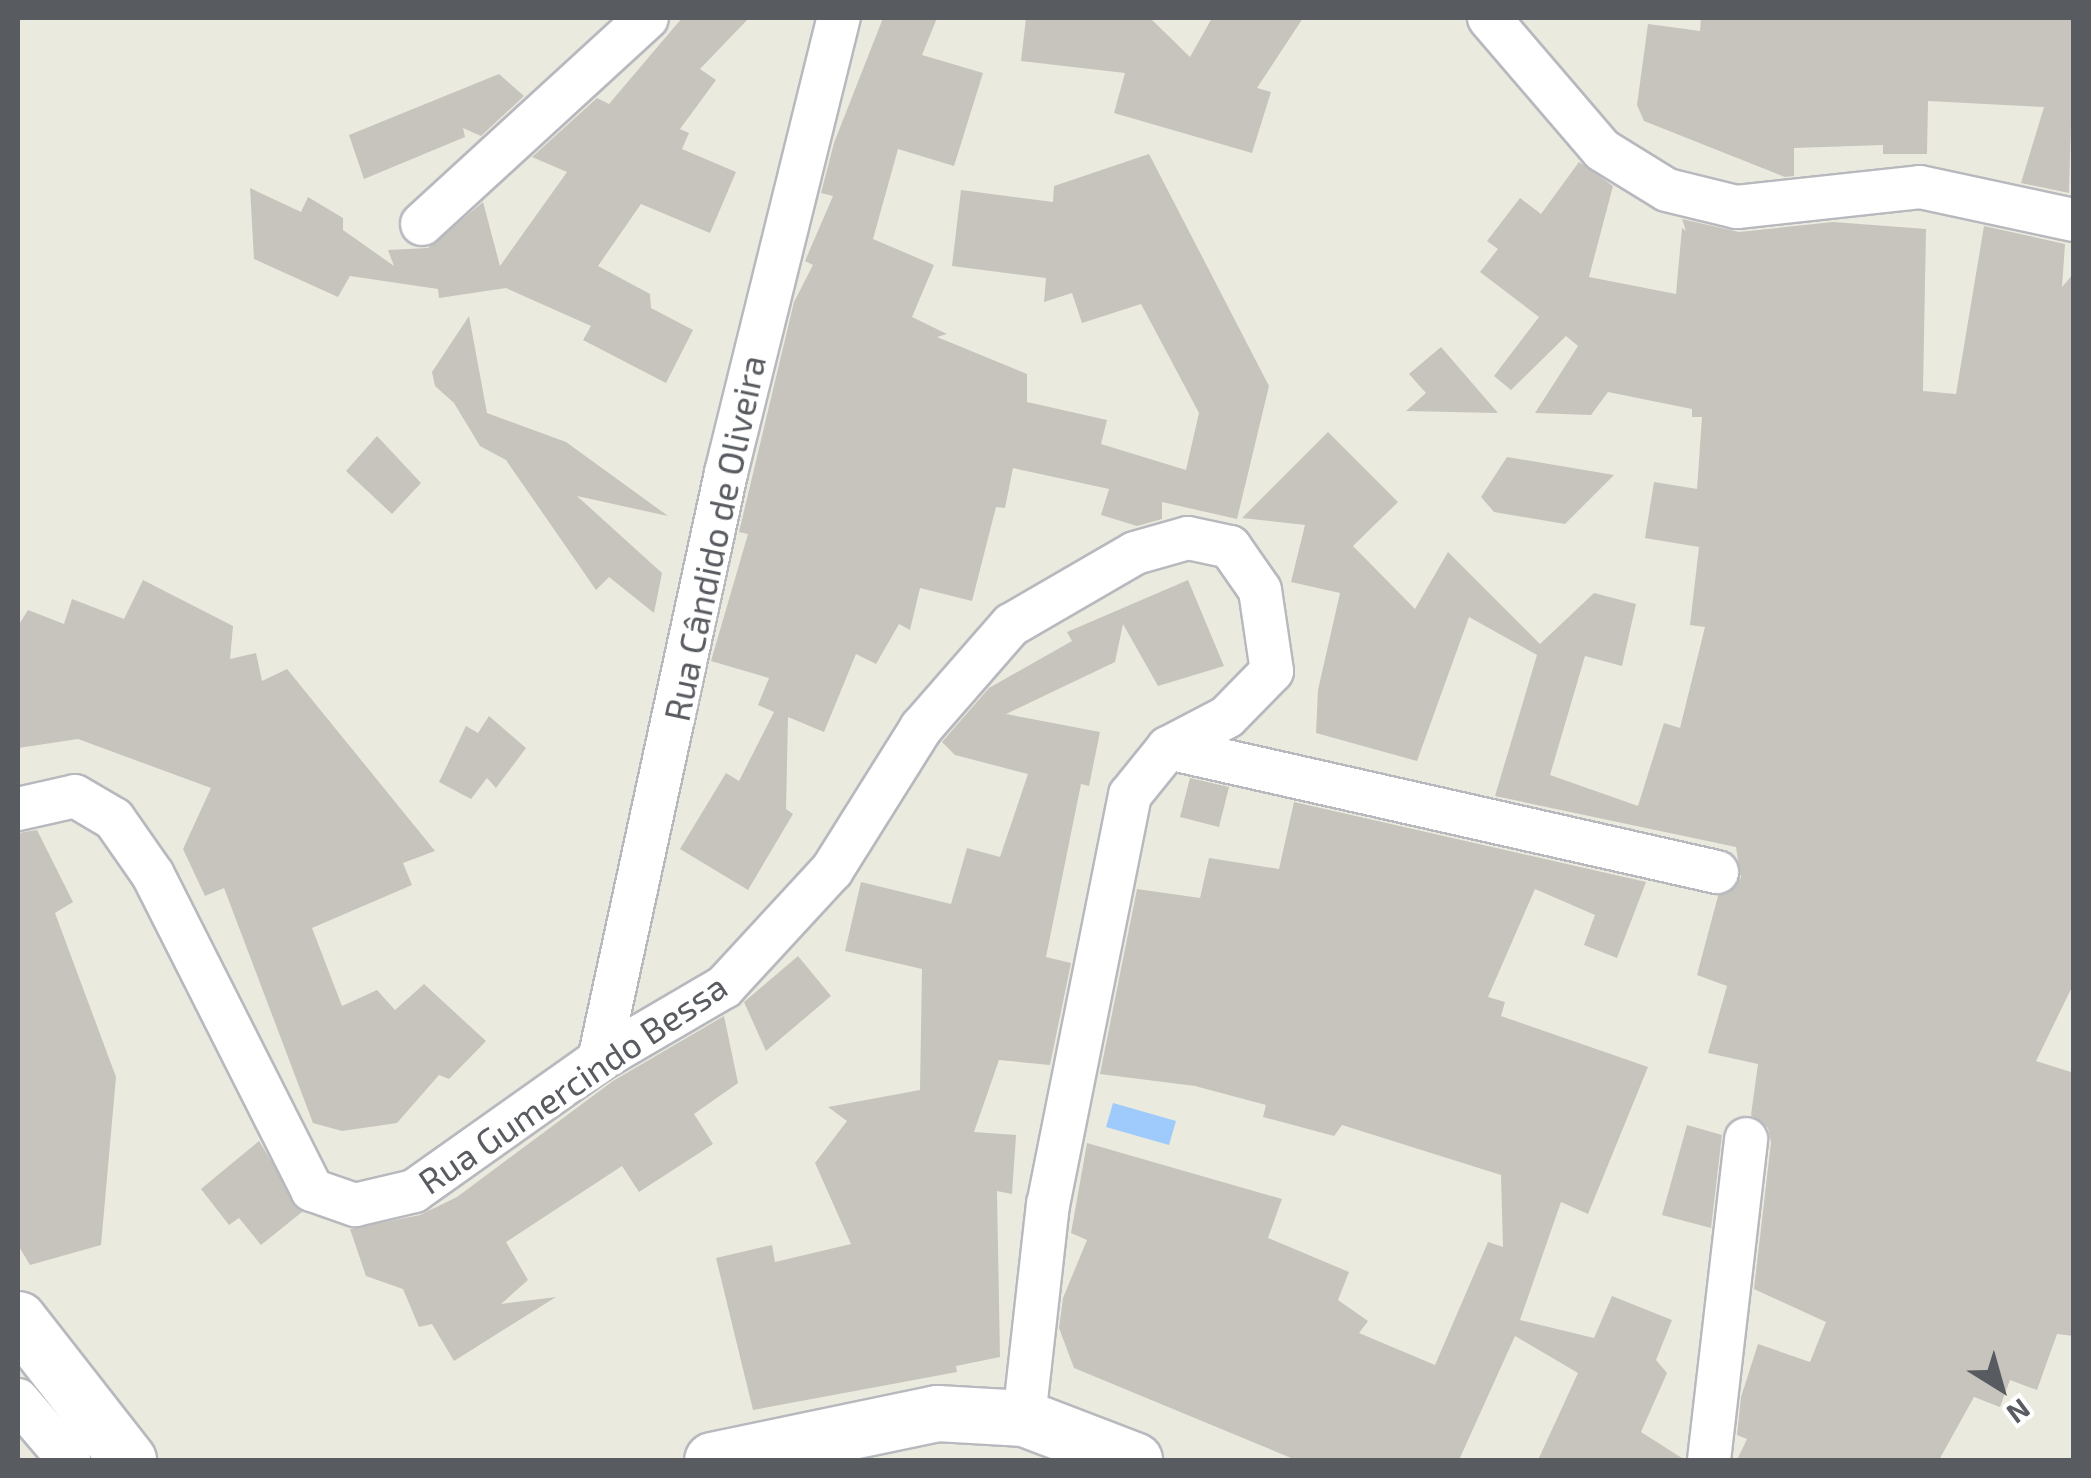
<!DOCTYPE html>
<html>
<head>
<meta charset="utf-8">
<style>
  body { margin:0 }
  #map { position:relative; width:2091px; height:1478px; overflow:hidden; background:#ebeadf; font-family:"Exo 2",sans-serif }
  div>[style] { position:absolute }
  .water>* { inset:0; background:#9ecafc }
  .building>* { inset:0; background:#c6c4bd }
  .roads { filter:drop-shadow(2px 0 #b7b9be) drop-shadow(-2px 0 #b7b9be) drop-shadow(0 2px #b7b9be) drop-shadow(0 -2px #b7b9be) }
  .street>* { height:42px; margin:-21px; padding:0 21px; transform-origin:21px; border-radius:21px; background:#fff }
  .secondary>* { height:55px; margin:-27.5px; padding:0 27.5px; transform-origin:27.5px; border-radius:27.5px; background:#fff }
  span { translate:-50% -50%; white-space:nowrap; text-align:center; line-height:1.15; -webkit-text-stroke:9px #fff; paint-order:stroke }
  .street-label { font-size:35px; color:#585b60 }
  .frame { position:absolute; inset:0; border:20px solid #585b60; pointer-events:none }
  .north { position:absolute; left:1951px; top:1338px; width:100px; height:100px; -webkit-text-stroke:8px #fff; paint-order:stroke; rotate:143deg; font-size:28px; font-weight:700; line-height:40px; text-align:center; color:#585b60 }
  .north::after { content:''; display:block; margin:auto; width:35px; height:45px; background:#585b60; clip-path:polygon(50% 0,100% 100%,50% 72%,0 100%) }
</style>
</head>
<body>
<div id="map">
  <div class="water">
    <div style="clip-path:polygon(1113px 1103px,1176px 1121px,1169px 1145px,1106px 1127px)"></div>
  </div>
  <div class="building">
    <div style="clip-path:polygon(682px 18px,749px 18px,700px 69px,716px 80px,680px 129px,689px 133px,682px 149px,736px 172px,710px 233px,641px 204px,598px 266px,650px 294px,651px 308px,693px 330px,666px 383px,583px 340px,591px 326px,506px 288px,439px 298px,438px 289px,350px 276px,338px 297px,254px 259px,250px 188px,301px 212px,308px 197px,343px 218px,343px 230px,394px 266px,388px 250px,428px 248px,483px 202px,500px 266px,567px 172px,532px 157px,597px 98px,609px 104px)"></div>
    <div style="clip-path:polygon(883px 18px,937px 18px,922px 55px,983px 73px,954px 166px,898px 149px,873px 239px,934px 265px,912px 317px,947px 334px,937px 337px,1027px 374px,1027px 402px,1107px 420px,1101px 444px,1186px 470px,1199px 413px,1141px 304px,1082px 323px,1072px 293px,1044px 302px,1046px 278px,952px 266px,961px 190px,1053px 202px,1054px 186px,1149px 154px,1269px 386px,1237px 519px,1162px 502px,1162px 519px,1137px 526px,1101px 515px,1109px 489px,1013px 468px,1005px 508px,996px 507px,972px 601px,920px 588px,910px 630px,899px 624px,876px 664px,856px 654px,824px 732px,788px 717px,786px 809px,793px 814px,748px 890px,680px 849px,726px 773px,739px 781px,774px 712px,758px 705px,769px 678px,711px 661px,748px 534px,739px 532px,794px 302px,813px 265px,805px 261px,833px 196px,821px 193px,834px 143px)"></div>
    <div style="clip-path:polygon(1026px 18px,1150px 18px,1190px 57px,1212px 18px,1303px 18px,1257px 88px,1271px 92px,1252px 153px,1114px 113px,1125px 73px,1021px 61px)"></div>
    <div style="clip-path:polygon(1701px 18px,2074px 18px,2069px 193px,2021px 183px,2044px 107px,1928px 101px,1927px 154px,1883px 154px,1883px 145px,1794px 148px,1794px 176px,1785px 177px,1644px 121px,1637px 105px,1648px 24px,1700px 31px)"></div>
    <div style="clip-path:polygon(499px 74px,524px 96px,481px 136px,463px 128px,465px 137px,364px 179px,349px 135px)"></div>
    <div style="clip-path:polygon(1579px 162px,1613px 186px,1589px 277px,1676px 294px,1682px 228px,1686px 231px,1682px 219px,1739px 232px,1833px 222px,1926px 229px,1923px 391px,1956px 394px,1984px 226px,2065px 244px,2062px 287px,2074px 273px,2074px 983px,2036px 1061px,2074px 1073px,2074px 1336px,2057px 1334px,2037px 1390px,2010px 1380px,2000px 1407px,1974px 1397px,1939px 1460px,1737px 1460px,1747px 1439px,1737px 1435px,1741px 1397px,1758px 1344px,1810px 1362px,1826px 1322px,1754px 1289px,1771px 1142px,1768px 1128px,1751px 1115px,1758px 1064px,1708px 1053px,1727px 986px,1697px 975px,1718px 896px,1741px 878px,1736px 847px,1495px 796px,1537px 655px,1469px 617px,1417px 761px,1316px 733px,1318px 690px,1340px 593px,1291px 582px,1305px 525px,1242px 518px,1328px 432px,1398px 502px,1353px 546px,1415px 609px,1448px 552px,1540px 644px,1594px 593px,1636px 604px,1622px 666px,1585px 656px,1550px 775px,1638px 806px,1664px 723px,1680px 728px,1705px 627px,1690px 625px,1699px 547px,1645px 538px,1654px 482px,1697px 489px,1702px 417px,1692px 417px,1692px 409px,1608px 392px,1591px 415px,1535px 413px,1578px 346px,1566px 336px,1511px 390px,1494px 376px,1539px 317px,1480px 272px,1498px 249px,1487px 241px,1520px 198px,1541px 214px)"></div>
    <div style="clip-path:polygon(469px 316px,487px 413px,566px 442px,668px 516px,577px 496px,662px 573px,654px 613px,609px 577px,596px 590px,506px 460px,480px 446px,454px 403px,435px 386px,432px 372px)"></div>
    <div style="clip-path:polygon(1441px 347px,1498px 413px,1406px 411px,1426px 393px,1409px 374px)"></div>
    <div style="clip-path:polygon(377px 436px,421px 483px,392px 514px,346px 471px)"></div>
    <div style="clip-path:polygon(1507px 457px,1614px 475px,1565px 524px,1494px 512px,1481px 497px)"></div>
    <div style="clip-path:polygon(143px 580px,233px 626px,230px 659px,256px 653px,262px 681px,287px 669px,435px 851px,403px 863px,412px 885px,312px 928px,342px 1006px,377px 990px,395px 1010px,424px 984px,486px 1041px,449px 1079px,439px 1075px,397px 1123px,342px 1131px,313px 1123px,224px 888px,205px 896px,183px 849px,211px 788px,78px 739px,18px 748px,18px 626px,28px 610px,64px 624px,72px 599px,124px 619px)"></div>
    <div style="clip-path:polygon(1188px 580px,1224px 666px,1158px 686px,1123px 624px,1115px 662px,1006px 714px,1100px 732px,1089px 786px,1081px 784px,1046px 957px,1071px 963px,1050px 1065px,999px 1060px,974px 1132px,1016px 1135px,1012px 1194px,997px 1191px,1000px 1357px,956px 1366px,957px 1372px,753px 1410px,716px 1258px,772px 1245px,775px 1262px,851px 1244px,815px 1163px,847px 1121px,828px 1107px,920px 1090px,922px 969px,845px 951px,861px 882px,951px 904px,967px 848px,1000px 857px,1028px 774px,955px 755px,942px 742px,989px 688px,1072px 641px,1067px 632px)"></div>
    <div style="clip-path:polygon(489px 716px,526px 748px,496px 788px,487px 778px,471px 799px,439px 782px,466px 726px,478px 733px)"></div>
    <div style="clip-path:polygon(1190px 778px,1229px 787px,1219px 827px,1180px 817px)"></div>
    <div style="clip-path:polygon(1294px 802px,1646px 882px,1617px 958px,1584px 945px,1595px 915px,1535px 889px,1488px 997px,1505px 1002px,1501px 1016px,1648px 1067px,1588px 1214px,1561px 1202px,1520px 1320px,1594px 1338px,1612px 1296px,1672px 1320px,1656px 1360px,1667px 1373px,1641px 1432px,1685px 1460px,1538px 1460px,1578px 1373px,1515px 1336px,1459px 1460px,1296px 1460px,1074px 1368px,1059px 1328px,1063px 1298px,1087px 1240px,1071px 1233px,1087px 1143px,1282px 1199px,1268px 1238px,1349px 1272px,1338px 1300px,1368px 1321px,1359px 1333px,1435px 1365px,1488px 1242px,1503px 1247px,1501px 1175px,1342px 1125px,1334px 1136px,1263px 1117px,1266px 1105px,1195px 1086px,1100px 1074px,1137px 889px,1200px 898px,1209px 858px,1279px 869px)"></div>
    <div style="clip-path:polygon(37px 830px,73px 902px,55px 913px,116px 1077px,101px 1245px,30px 1265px,18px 1245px,18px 833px)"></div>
    <div style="clip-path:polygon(798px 956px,831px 996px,766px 1051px,744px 1002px)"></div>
    <div style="clip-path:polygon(724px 1016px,738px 1083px,694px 1114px,713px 1144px,639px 1192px,622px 1166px,506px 1242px,528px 1280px,501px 1304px,556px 1297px,454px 1361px,432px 1324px,419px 1327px,403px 1289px,366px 1276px,350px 1229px,420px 1215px,457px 1197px,613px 1081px)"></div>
    <div style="clip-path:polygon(1687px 1125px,1722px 1135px,1711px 1228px,1662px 1215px)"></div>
    <div style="clip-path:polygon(259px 1141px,302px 1212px,261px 1245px,239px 1218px,229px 1225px,201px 1189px)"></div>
  </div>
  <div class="roads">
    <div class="street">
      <div style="left:1489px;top:18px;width:174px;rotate:49.4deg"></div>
      <div style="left:1602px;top:150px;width:76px;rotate:31.6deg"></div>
      <div style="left:1667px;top:190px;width:72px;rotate:13.7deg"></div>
      <div style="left:1737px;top:207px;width:184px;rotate:-6.2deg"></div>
      <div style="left:1920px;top:187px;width:157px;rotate:12.1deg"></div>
      <div style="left:422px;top:224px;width:305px;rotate:-42.5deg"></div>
      <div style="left:1168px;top:748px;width:563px;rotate:12.73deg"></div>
      <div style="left:18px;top:809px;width:58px;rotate:-12.8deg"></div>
      <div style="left:75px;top:796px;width:45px;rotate:30.5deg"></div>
      <div style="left:114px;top:819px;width:68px;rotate:55.1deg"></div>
      <div style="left:153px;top:875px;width:353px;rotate:63.2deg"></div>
      <div style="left:312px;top:1190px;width:46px;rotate:19.2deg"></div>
      <div style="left:355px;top:1205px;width:61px;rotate:-13.3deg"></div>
      <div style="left:414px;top:1191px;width:227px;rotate:-35.3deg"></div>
      <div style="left:599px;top:1060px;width:145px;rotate:-30.3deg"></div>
      <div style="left:724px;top:987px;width:159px;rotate:-47.3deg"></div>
      <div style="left:832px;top:870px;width:168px;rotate:-57.9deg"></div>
      <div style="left:921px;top:728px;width:137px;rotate:-48.9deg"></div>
      <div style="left:1011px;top:625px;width:143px;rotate:-30.1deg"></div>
      <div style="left:1135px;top:553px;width:55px;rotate:-15.8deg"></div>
      <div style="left:1188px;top:538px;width:43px;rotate:12.1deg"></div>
      <div style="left:1230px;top:547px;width:52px;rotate:55.1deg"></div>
      <div style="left:1260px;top:590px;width:82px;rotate:81.6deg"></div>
      <div style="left:1272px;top:671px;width:64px;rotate:134.4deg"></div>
      <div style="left:1227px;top:717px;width:67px;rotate:152.3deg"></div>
      <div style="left:1168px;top:748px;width:60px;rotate:129deg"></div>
      <div style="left:1130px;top:795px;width:417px;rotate:101.3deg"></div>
      <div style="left:1048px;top:1204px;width:215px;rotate:96.4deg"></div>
      <div style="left:599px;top:1060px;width:601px;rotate:-77.79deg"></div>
      <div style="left:726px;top:473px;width:469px;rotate:-76.1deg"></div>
      <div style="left:18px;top:1400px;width:79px;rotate:49.6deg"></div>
      <div style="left:1709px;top:1460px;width:323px;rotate:-83.4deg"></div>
    </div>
    <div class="secondary">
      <div style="left:18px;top:1319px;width:179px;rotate:52deg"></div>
      <div style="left:712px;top:1460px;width:230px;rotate:-11.8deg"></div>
      <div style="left:937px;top:1413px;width:87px;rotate:3.3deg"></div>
      <div style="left:1024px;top:1418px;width:118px;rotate:20.9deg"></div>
    </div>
  </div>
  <div class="street-label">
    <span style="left:714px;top:538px;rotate:-78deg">Rua Cândido de Oliveira</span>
    <span style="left:572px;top:1083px;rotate:-34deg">Rua Gumercindo Bessa</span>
  </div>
  <div class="frame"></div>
  <div class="north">N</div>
</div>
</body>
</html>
